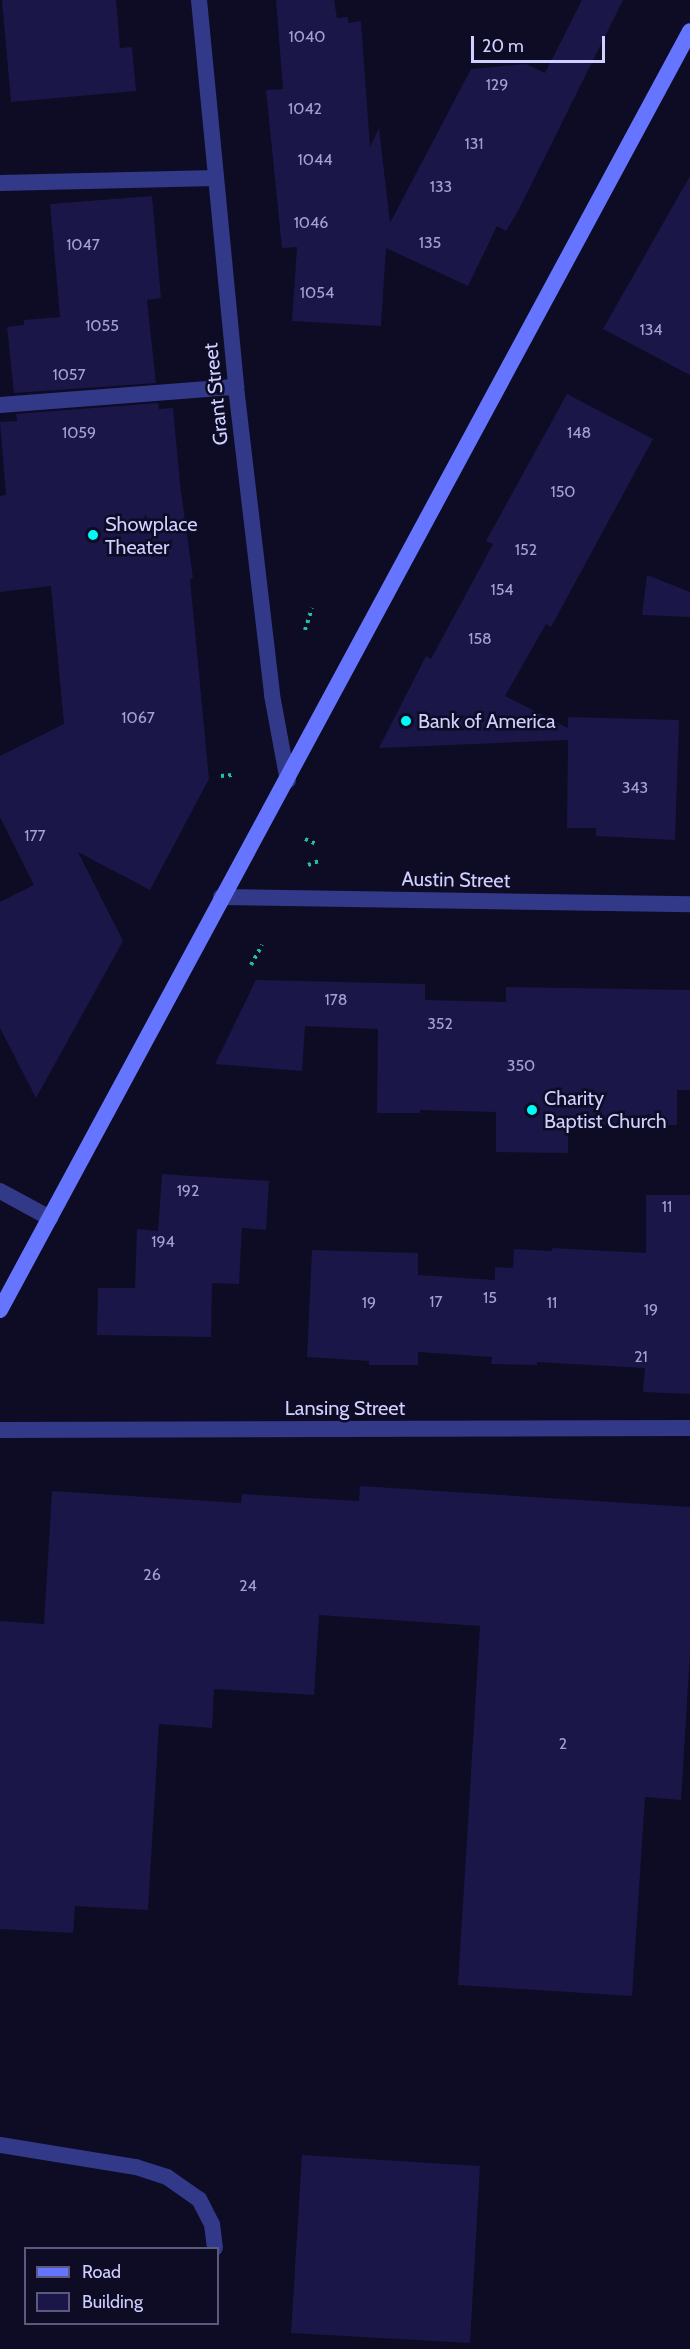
<!DOCTYPE html>
<html>
<head>
<meta charset="utf-8">
<style>
  body { margin:0 }
  #map { position:relative; width:690px; height:2349px; overflow:hidden; background:#0d0c24; font-family:Cabin,sans-serif }
  div>[style] { position:absolute }
  .building>* { inset:0; background:#1a1647 }
  .path>* { height:4px; margin-top:-2px; transform-origin:0; background:repeating-linear-gradient(90deg,#22c0a3 0 3px,transparent 0 7.5px) }
  .service>* { height:16px; margin:-8px; padding:0 8px; transform-origin:8px; border-radius:8px; background:#323988 }
  .minor>* { height:16px; margin:-8px; padding:0 8px; transform-origin:8px; border-radius:8px; background:#323988 }
  .tertiary>* { height:16px; margin:-8px; padding:0 8px; transform-origin:8px; border-radius:8px; background:#323988 }
  .secondary>* { height:16px; margin:-8px; padding:0 8px; transform-origin:8px; border-radius:8px; background:#6675ff }
  .dots>* { width:16px; height:16px; translate:-50% -50%; box-sizing:border-box; border:3px solid #0d0c24; border-radius:50% }
  span { translate:-50% -50%; white-space:nowrap; text-align:center; line-height:1.15; -webkit-text-stroke:5px #0d0c24; paint-order:stroke }
  .number-label { font-size:16px; color:#a2a2d1 }
  .number-label span { -webkit-text-stroke-width:0 }
  .street-label { font-size:20px; color:#cfd0ff }
  .poi-label { font-size:20px; color:#cfd0ff }
  .left { translate:0 -50%; text-align:left }
  .legend { position:absolute; left:24px; top:2247px; width:195px; height:78px; box-sizing:border-box; background:#0d0c24; border:2px solid #5b5a7c; margin:0; padding:8px 10px; list-style:none; font-size:18px; color:#cfd0ff }
  .legend li { display:flex; align-items:center; gap:12px; height:30px }
  .legend b { width:30px; border:2px solid #5b5a7c }
  .scale { position:absolute; left:471px; top:36px; width:134px; height:27px; box-sizing:border-box; border:3px solid #cfd0ff; border-top:0; padding-left:8px; font-size:18px; line-height:21px; white-space:nowrap; color:#cfd0ff; -webkit-text-stroke:4px #0d0c24; paint-order:stroke }
</style>
</head>
<body>
<div id="map">
  <div class="building">
    <div style="clip-path:polygon(2px 0,116px 0,120px 48px,132px 47px,136px 91px,11px 102px)"></div>
    <div style="clip-path:polygon(276px 0,334px 0,337px 18px,348px 17px,348px 23px,361px 21px,370px 147px,379px 128px,390px 223px,471px 69px,526px 64px,545px 73px,582px 0,623px 0,518px 211px,506px 231px,497px 226px,468px 286px,386px 248px,381px 326px,292px 321px,297px 247px,282px 248px,266px 90px,283px 89px)"></div>
    <div style="clip-path:polygon(690px 176px,690px 375px,603px 329px)"></div>
    <div style="clip-path:polygon(152px 196px,161px 298px,147px 300px,156px 383px,14px 393px,7px 327px,24px 325px,24px 320px,60px 317px,50px 204px)"></div>
    <div style="clip-path:polygon(567px 394px,653px 439px,551px 627px,546px 624px,505px 696px,568px 728px,568px 717px,679px 720px,675px 840px,596px 836px,596px 828px,567px 828px,568px 740px,379px 748px,426px 656px,431px 659px,493px 544px,486px 541px)"></div>
    <div style="clip-path:polygon(158px 403px,159px 409px,173px 408px,180px 484px,193px 578px,190px 579px,209px 779px,150px 890px,78px 852px,123px 941px,36px 1098px,0 1028px,0 902px,34px 885px,0 817px,0 756px,64px 724px,51px 586px,0 592px,0 496px,6px 495px,0 422px,17px 421px,16px 414px)"></div>
    <div style="clip-path:polygon(647px 575px,690px 592px,690px 617px,642px 615px)"></div>
    <div style="clip-path:polygon(256px 980px,425px 984px,425px 1000px,506px 1002px,506px 987px,690px 990px,690px 1090px,677px 1090px,677px 1125px,568px 1125px,568px 1153px,496px 1152px,496px 1112px,420px 1110px,420px 1113px,377px 1113px,378px 1029px,305px 1026px,302px 1071px,215px 1064px)"></div>
    <div style="clip-path:polygon(162px 1174px,269px 1181px,266px 1230px,242px 1228px,239px 1284px,212px 1283px,211px 1337px,97px 1335px,98px 1288px,135px 1288px,137px 1229px,158px 1231px)"></div>
    <div style="clip-path:polygon(646px 1195px,690px 1195px,690px 1394px,643px 1392px,645px 1368px,537px 1362px,537px 1365px,491px 1364px,492px 1357px,418px 1352px,418px 1365px,369px 1365px,369px 1361px,307px 1357px,312px 1250px,418px 1253px,418px 1275px,495px 1280px,495px 1267px,513px 1268px,514px 1249px,552px 1251px,552px 1248px,646px 1253px)"></div>
    <div style="clip-path:polygon(360px 1486px,690px 1507px,690px 1653px,681px 1800px,645px 1797px,632px 1996px,458px 1985px,480px 1626px,319px 1615px,314px 1695px,214px 1689px,212px 1728px,159px 1724px,148px 1910px,75px 1906px,73px 1933px,0 1929px,0 1621px,44px 1624px,52px 1491px,241px 1503px,242px 1494px,359px 1501px)"></div>
    <div style="clip-path:polygon(302px 2155px,480px 2166px,470px 2343px,291px 2333px)"></div>
  </div>
  <div class="path">
    <div style="left:305px;top:630px;width:23px;rotate:-72deg"></div>
    <div style="left:221px;top:776px;width:11px;rotate:-5deg"></div>
    <div style="left:305px;top:839px;width:12px;rotate:24deg"></div>
    <div style="left:308px;top:865px;width:12px;rotate:-20deg"></div>
    <div style="left:251px;top:965px;width:23px;rotate:-61deg"></div>
  </div>
  <div class="service">
    <div style="left:0;top:183px;width:216px;rotate:-1.3deg"></div>
    <div style="left:0;top:405px;width:237px;rotate:-4.4deg"></div>
    <div style="left:0;top:1191px;width:57px;rotate:28.4deg"></div>
    <div style="left:0;top:2145px;width:138px;rotate:9.2deg"></div>
    <div style="left:136px;top:2167px;width:33px;rotate:18deg"></div>
    <div style="left:167px;top:2177px;width:39px;rotate:35deg"></div>
    <div style="left:199px;top:2199px;width:28px;rotate:63deg"></div>
    <div style="left:212px;top:2224px;width:24px;rotate:83deg"></div>
  </div>
  <div class="minor">
    <div style="left:221px;top:897px;width:469px;rotate:0.9deg"></div>
    <div style="left:0;top:1430px;width:690px;rotate:-0.17deg"></div>
  </div>
  <div class="tertiary">
    <div style="left:199px;top:0;width:389px;rotate:84.5deg"></div>
    <div style="left:236px;top:387px;width:310px;rotate:83.3deg"></div>
    <div style="left:272px;top:695px;width:87px;rotate:79.5deg"></div>
  </div>
  <div class="secondary">
    <div style="left:0;top:1310px;width:1453px;rotate:-61.65deg"></div>
  </div>
  <div class="dots">
    <div style="left:93px;top:535px;background:#00faf5"></div>
    <div style="left:406px;top:721px;background:#00faf5"></div>
    <div style="left:532px;top:1110px;background:#00faf5"></div>
  </div>
  <div class="number-label">
    <span style="left:307px;top:37px">1040</span>
    <span style="left:497px;top:85px">129</span>
    <span style="left:305px;top:109px">1042</span>
    <span style="left:474px;top:144px">131</span>
    <span style="left:315px;top:160px">1044</span>
    <span style="left:441px;top:187px">133</span>
    <span style="left:311px;top:223px">1046</span>
    <span style="left:430px;top:243px">135</span>
    <span style="left:83px;top:245px">1047</span>
    <span style="left:317px;top:293px">1054</span>
    <span style="left:102px;top:326px">1055</span>
    <span style="left:651px;top:330px">134</span>
    <span style="left:69px;top:375px">1057</span>
    <span style="left:79px;top:433px">1059</span>
    <span style="left:579px;top:433px">148</span>
    <span style="left:563px;top:492px">150</span>
    <span style="left:526px;top:550px">152</span>
    <span style="left:502px;top:590px">154</span>
    <span style="left:480px;top:639px">158</span>
    <span style="left:138px;top:718px">1067</span>
    <span style="left:635px;top:788px">343</span>
    <span style="left:35px;top:836px">177</span>
    <span style="left:336px;top:1000px">178</span>
    <span style="left:440px;top:1024px">352</span>
    <span style="left:521px;top:1066px">350</span>
    <span style="left:188px;top:1191px">192</span>
    <span style="left:667px;top:1207px">11</span>
    <span style="left:163px;top:1242px">194</span>
    <span style="left:490px;top:1298px">15</span>
    <span style="left:436px;top:1302px">17</span>
    <span style="left:369px;top:1303px">19</span>
    <span style="left:552px;top:1303px">11</span>
    <span style="left:651px;top:1310px">19</span>
    <span style="left:641px;top:1357px">21</span>
    <span style="left:152px;top:1575px">26</span>
    <span style="left:248px;top:1586px">24</span>
    <span style="left:563px;top:1744px">2</span>
  </div>
  <div class="street-label">
    <span style="left:216px;top:394px;rotate:-96deg">Grant Street</span>
    <span style="left:456px;top:880px;rotate:1deg">Austin Street</span>
    <span style="left:345px;top:1408px">Lansing Street</span>
  </div>
  <div class="poi-label">
    <span class="left" style="left:105px;top:536px">Showplace<br>Theater</span>
    <span class="left" style="left:418px;top:721px">Bank of America</span>
    <span class="left" style="left:544px;top:1110px">Charity<br>Baptist Church</span>
  </div>
  <ul class="legend">
  <li><b style="height:8px;background:#6675ff"></b>Road</li>
  <li><b style="height:16px;background:#1a1647"></b>Building</li>
  </ul>
  <div class="scale">20 m</div>
</div>
</body>
</html>
